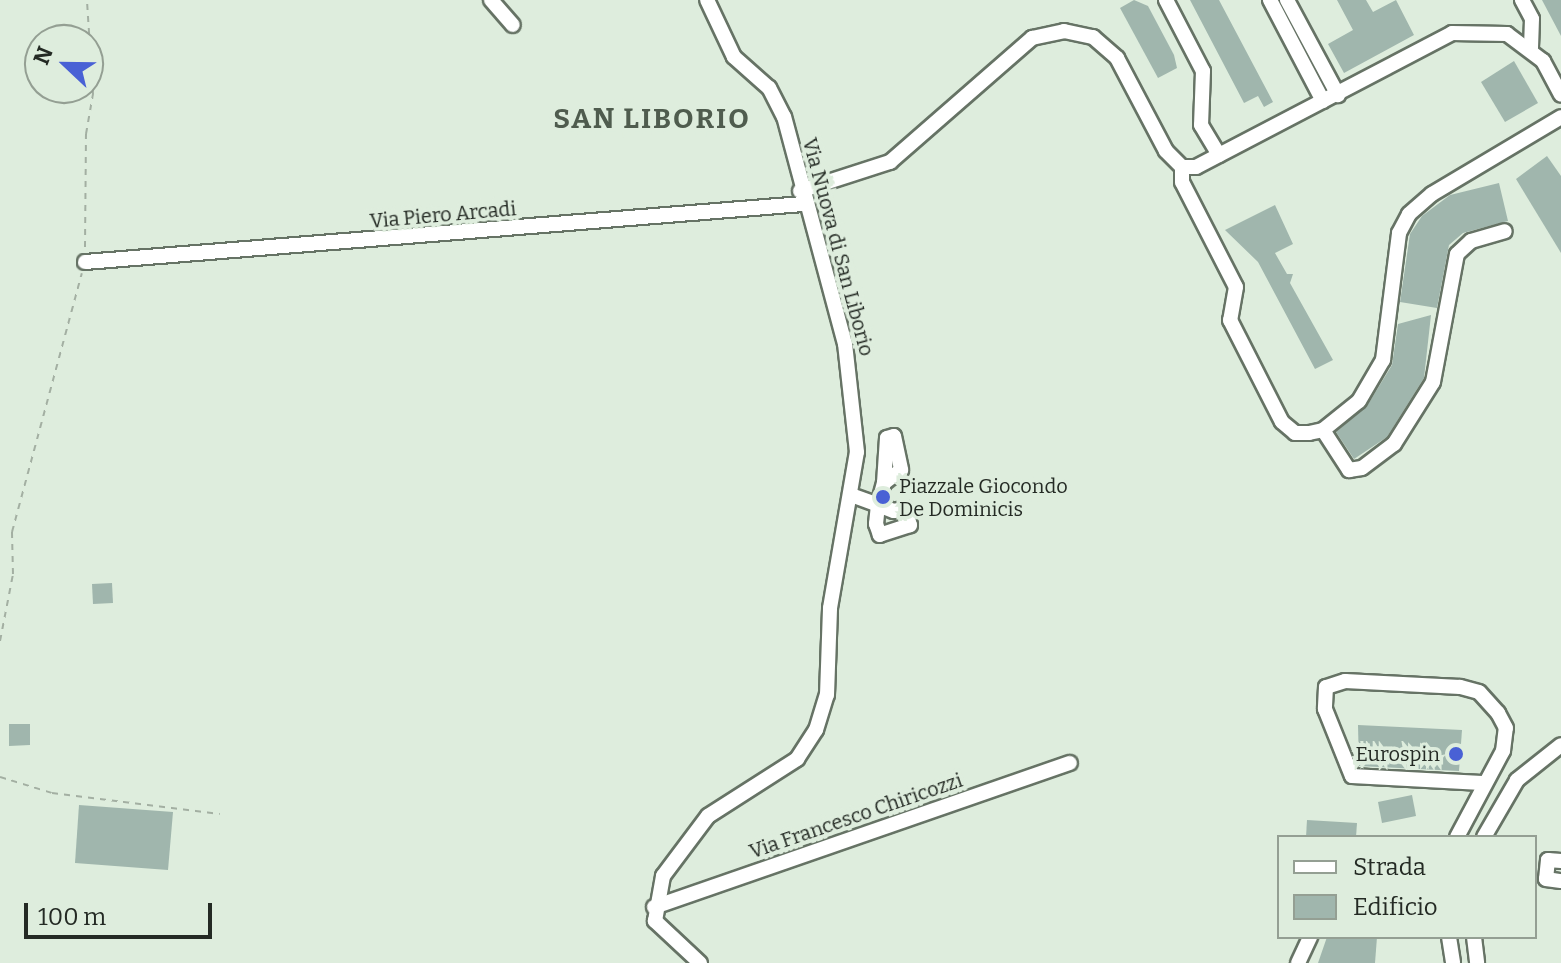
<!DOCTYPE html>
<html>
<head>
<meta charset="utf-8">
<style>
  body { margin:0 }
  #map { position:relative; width:1561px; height:963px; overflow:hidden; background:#deeddd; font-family:Bitter,serif }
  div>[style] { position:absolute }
  .building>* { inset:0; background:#a0b6ad }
  .path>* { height:2px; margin-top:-1px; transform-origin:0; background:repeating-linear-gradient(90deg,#a3afa2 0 6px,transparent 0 12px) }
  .roads { filter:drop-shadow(2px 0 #667365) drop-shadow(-2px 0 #667365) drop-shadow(0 2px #667365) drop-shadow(0 -2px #667365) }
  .minor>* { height:14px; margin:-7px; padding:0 7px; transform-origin:7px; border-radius:7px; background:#fff }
  .dots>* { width:22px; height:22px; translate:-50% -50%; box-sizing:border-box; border:4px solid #deeddd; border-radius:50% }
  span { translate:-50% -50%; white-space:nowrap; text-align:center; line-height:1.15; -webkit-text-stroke:7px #deeddd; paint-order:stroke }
  .street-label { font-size:20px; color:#242a24 }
  .poi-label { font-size:20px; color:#242a24 }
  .left { translate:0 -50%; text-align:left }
  .right { translate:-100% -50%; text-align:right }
  .district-label { font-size:28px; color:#4f5c4e; font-weight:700; letter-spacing:2px }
  .legend { position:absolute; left:1277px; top:835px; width:260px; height:104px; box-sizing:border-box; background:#deeddd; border:2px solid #949f93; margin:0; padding:10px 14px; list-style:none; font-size:24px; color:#242a24 }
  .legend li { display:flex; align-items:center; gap:16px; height:40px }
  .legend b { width:40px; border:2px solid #949f93 }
  .north { position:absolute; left:24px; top:24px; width:80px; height:80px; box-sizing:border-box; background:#deeddd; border:2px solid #949f93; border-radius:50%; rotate:292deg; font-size:22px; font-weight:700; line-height:32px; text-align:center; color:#242a24 }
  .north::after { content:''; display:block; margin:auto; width:28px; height:36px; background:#4961d5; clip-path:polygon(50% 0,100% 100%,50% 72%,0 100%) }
  .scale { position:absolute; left:24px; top:903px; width:188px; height:36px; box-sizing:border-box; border:4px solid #242a24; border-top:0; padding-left:10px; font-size:24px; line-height:28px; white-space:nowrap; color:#242a24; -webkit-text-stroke:6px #deeddd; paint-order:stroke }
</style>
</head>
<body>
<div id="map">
  <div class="building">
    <div style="clip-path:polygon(1134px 0,1148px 6px,1174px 55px,1177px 68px,1158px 78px,1120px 8px)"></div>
    <div style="clip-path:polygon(1190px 0,1219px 0,1273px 102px,1264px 107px,1258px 96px,1244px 103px)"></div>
    <div style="clip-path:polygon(1337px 0,1366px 0,1373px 12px,1396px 0,1414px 35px,1344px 73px,1328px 44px,1353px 30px)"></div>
    <div style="clip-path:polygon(1542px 0,1561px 0,1561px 36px)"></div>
    <div style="clip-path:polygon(1514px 61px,1538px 103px,1505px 122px,1481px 82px)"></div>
    <div style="clip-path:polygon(1547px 156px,1561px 176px,1561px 253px,1516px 179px)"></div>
    <div style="clip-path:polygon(1499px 183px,1508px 221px,1463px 233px,1449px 245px,1437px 308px,1400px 302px,1410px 234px,1422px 216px,1450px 195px)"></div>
    <div style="clip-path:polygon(1275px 205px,1293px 244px,1275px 253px,1287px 274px,1293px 274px,1290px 283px,1333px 360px,1315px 369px,1258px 262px,1225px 230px)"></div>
    <div style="clip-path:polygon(1431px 315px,1424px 378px,1387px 437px,1354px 459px,1336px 432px,1367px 406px,1392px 365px,1398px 324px)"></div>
    <div style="clip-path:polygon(112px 583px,113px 603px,93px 604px,92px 584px)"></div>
    <div style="clip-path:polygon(9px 724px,30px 724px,30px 745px,9px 746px)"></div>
    <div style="clip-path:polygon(1358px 725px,1462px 730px,1459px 771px,1359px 766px)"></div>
    <div style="clip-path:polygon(1412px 795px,1416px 816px,1382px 823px,1378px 802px)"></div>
    <div style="clip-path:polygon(79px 805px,173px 812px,168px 870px,75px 863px)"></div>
    <div style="clip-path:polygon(1307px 820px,1357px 823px,1356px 837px,1306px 837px)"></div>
    <div style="clip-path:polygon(1327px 937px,1377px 937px,1375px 963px,1318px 963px)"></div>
  </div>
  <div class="path">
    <div style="left:85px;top:247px;width:113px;rotate:-89.5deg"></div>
    <div style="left:86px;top:134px;width:41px;rotate:-80.1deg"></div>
    <div style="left:93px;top:94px;width:94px;rotate:-93.7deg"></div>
    <div style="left:0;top:641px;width:68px;rotate:-79deg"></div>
    <div style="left:13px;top:574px;width:42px;rotate:-91.4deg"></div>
    <div style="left:12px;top:532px;width:268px;rotate:-74.9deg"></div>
    <div style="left:0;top:777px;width:54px;rotate:17.1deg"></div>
    <div style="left:52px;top:793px;width:169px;rotate:7.1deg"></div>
  </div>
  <div class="roads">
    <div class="minor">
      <div style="left:491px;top:0;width:33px;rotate:49deg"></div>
      <div style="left:1166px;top:0;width:80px;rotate:62.5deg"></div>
      <div style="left:1203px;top:71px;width:54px;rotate:92.1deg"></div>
      <div style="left:1201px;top:125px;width:35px;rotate:59deg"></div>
      <div style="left:1270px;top:0;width:114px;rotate:62.3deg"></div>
      <div style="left:1287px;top:0;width:108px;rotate:61.8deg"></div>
      <div style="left:1522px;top:0;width:21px;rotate:62deg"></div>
      <div style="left:1532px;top:19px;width:29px;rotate:92deg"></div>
      <div style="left:1182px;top:167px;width:15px;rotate:90deg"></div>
      <div style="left:1182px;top:182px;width:118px;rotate:62.8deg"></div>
      <div style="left:1236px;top:287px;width:34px;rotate:100deg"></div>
      <div style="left:1230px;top:320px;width:114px;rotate:63deg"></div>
      <div style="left:1282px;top:422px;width:17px;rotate:40deg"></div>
      <div style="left:1295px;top:433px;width:14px"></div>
      <div style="left:1309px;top:433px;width:14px;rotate:-12deg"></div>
      <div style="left:1323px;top:430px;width:46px;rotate:-38.9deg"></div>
      <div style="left:1359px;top:401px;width:48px;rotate:-59.7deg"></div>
      <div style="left:1383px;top:360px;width:128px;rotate:-82.8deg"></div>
      <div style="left:1399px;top:233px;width:21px;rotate:-62deg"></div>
      <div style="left:1409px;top:214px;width:30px;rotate:-41deg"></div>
      <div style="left:1432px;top:194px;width:150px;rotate:-30.8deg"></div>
      <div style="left:800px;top:191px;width:95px;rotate:-17.9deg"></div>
      <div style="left:890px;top:162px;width:189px;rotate:-41.1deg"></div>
      <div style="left:1032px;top:38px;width:33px;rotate:-12deg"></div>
      <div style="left:1064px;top:31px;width:30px;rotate:12deg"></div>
      <div style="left:1093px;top:37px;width:32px;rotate:41deg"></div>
      <div style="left:1117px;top:58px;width:105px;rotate:62.2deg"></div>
      <div style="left:1166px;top:151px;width:23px;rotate:45deg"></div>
      <div style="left:1182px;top:167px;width:14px"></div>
      <div style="left:1196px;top:167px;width:289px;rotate:-27.6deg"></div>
      <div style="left:1452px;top:33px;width:55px;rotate:1deg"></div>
      <div style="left:1507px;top:34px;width:45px;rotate:36.9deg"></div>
      <div style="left:1543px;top:61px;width:38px;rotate:62deg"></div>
      <div style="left:85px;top:262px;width:720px;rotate:-4.62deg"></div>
      <div style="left:1323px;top:430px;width:48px;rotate:57deg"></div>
      <div style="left:1349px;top:470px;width:13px;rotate:-9deg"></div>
      <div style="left:1362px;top:468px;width:40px;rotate:-37deg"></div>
      <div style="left:1394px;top:444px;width:73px;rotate:-57.8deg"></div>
      <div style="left:1433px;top:382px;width:130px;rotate:-79.4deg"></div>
      <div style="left:1457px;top:254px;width:19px;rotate:-43deg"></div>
      <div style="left:1471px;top:241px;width:35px;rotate:-16deg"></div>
      <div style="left:851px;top:495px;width:29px;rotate:20deg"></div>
      <div style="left:878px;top:505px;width:17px;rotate:21deg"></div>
      <div style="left:894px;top:511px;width:11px;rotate:-15deg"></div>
      <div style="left:905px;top:508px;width:18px;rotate:74deg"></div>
      <div style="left:910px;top:525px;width:32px;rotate:162deg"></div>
      <div style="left:880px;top:535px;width:12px;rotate:-110deg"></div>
      <div style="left:876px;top:524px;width:19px;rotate:-84deg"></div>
      <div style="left:878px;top:505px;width:23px;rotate:-75deg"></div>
      <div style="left:884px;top:483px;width:45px;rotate:-86.2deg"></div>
      <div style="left:887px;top:438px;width:7px;rotate:-16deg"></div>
      <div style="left:894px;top:436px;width:35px;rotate:78deg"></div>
      <div style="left:901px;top:470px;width:21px;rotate:143deg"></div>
      <div style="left:1457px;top:837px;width:98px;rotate:-61.9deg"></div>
      <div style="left:1503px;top:751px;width:23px;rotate:-83deg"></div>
      <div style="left:1506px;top:728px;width:17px;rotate:-118deg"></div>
      <div style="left:1498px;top:713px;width:28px;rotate:-132deg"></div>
      <div style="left:1479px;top:692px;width:20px;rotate:-165deg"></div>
      <div style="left:1460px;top:687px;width:115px;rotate:-177deg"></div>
      <div style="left:1345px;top:681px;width:20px;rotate:162deg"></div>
      <div style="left:1326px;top:687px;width:22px;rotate:93deg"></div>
      <div style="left:1325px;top:709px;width:72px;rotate:68.1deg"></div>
      <div style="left:1352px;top:776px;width:130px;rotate:3.1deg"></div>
      <div style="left:1484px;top:837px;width:66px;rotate:-59.9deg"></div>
      <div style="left:1517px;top:780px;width:56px;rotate:-38.5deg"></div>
      <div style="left:1561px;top:861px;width:13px;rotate:-176deg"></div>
      <div style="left:1548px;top:860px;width:19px;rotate:96deg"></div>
      <div style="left:1546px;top:879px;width:15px;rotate:8deg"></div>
      <div style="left:654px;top:907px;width:440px;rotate:-19.1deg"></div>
      <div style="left:1449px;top:937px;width:26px;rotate:81deg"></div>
      <div style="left:1474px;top:937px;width:26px;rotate:83deg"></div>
      <div style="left:700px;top:963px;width:62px;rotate:-137deg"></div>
      <div style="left:655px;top:921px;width:46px;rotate:-79.9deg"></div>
      <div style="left:663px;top:876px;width:75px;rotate:-53.1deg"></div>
      <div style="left:708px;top:816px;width:106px;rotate:-32.6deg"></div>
      <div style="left:797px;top:759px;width:35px;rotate:-57deg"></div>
      <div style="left:816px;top:730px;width:37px;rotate:-73deg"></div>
      <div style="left:827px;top:695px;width:87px;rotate:-88deg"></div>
      <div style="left:830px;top:608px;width:158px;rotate:-80.2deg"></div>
      <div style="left:857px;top:452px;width:109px;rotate:-96.3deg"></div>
      <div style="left:845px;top:344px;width:235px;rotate:-105deg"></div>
      <div style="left:784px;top:117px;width:33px;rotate:-117deg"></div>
      <div style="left:769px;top:88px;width:47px;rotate:-138.5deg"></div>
      <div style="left:734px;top:57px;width:63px;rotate:-115.3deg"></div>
      <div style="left:1298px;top:963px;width:29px;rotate:-65deg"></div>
    </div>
  </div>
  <div class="dots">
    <div style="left:883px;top:497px;background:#4961d5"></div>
    <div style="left:1456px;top:754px;background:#4961d5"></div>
  </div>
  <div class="street-label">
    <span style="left:443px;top:215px;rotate:-5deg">Via Piero Arcadi</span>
    <span style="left:838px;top:247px;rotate:75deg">Via Nuova di San Liborio</span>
    <span style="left:856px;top:816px;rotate:-19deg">Via Francesco Chiricozzi</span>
  </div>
  <div class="poi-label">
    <span class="left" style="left:899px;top:498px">Piazzale Giocondo<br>De Dominicis</span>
    <span class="right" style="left:1440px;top:754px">Eurospin</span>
  </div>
  <div class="district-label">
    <span style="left:652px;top:119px">SAN LIBORIO</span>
  </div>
  <ul class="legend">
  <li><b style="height:10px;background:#fff"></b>Strada</li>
  <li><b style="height:22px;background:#a0b6ad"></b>Edificio</li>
  </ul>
  <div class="north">N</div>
  <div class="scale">100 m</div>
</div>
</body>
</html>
